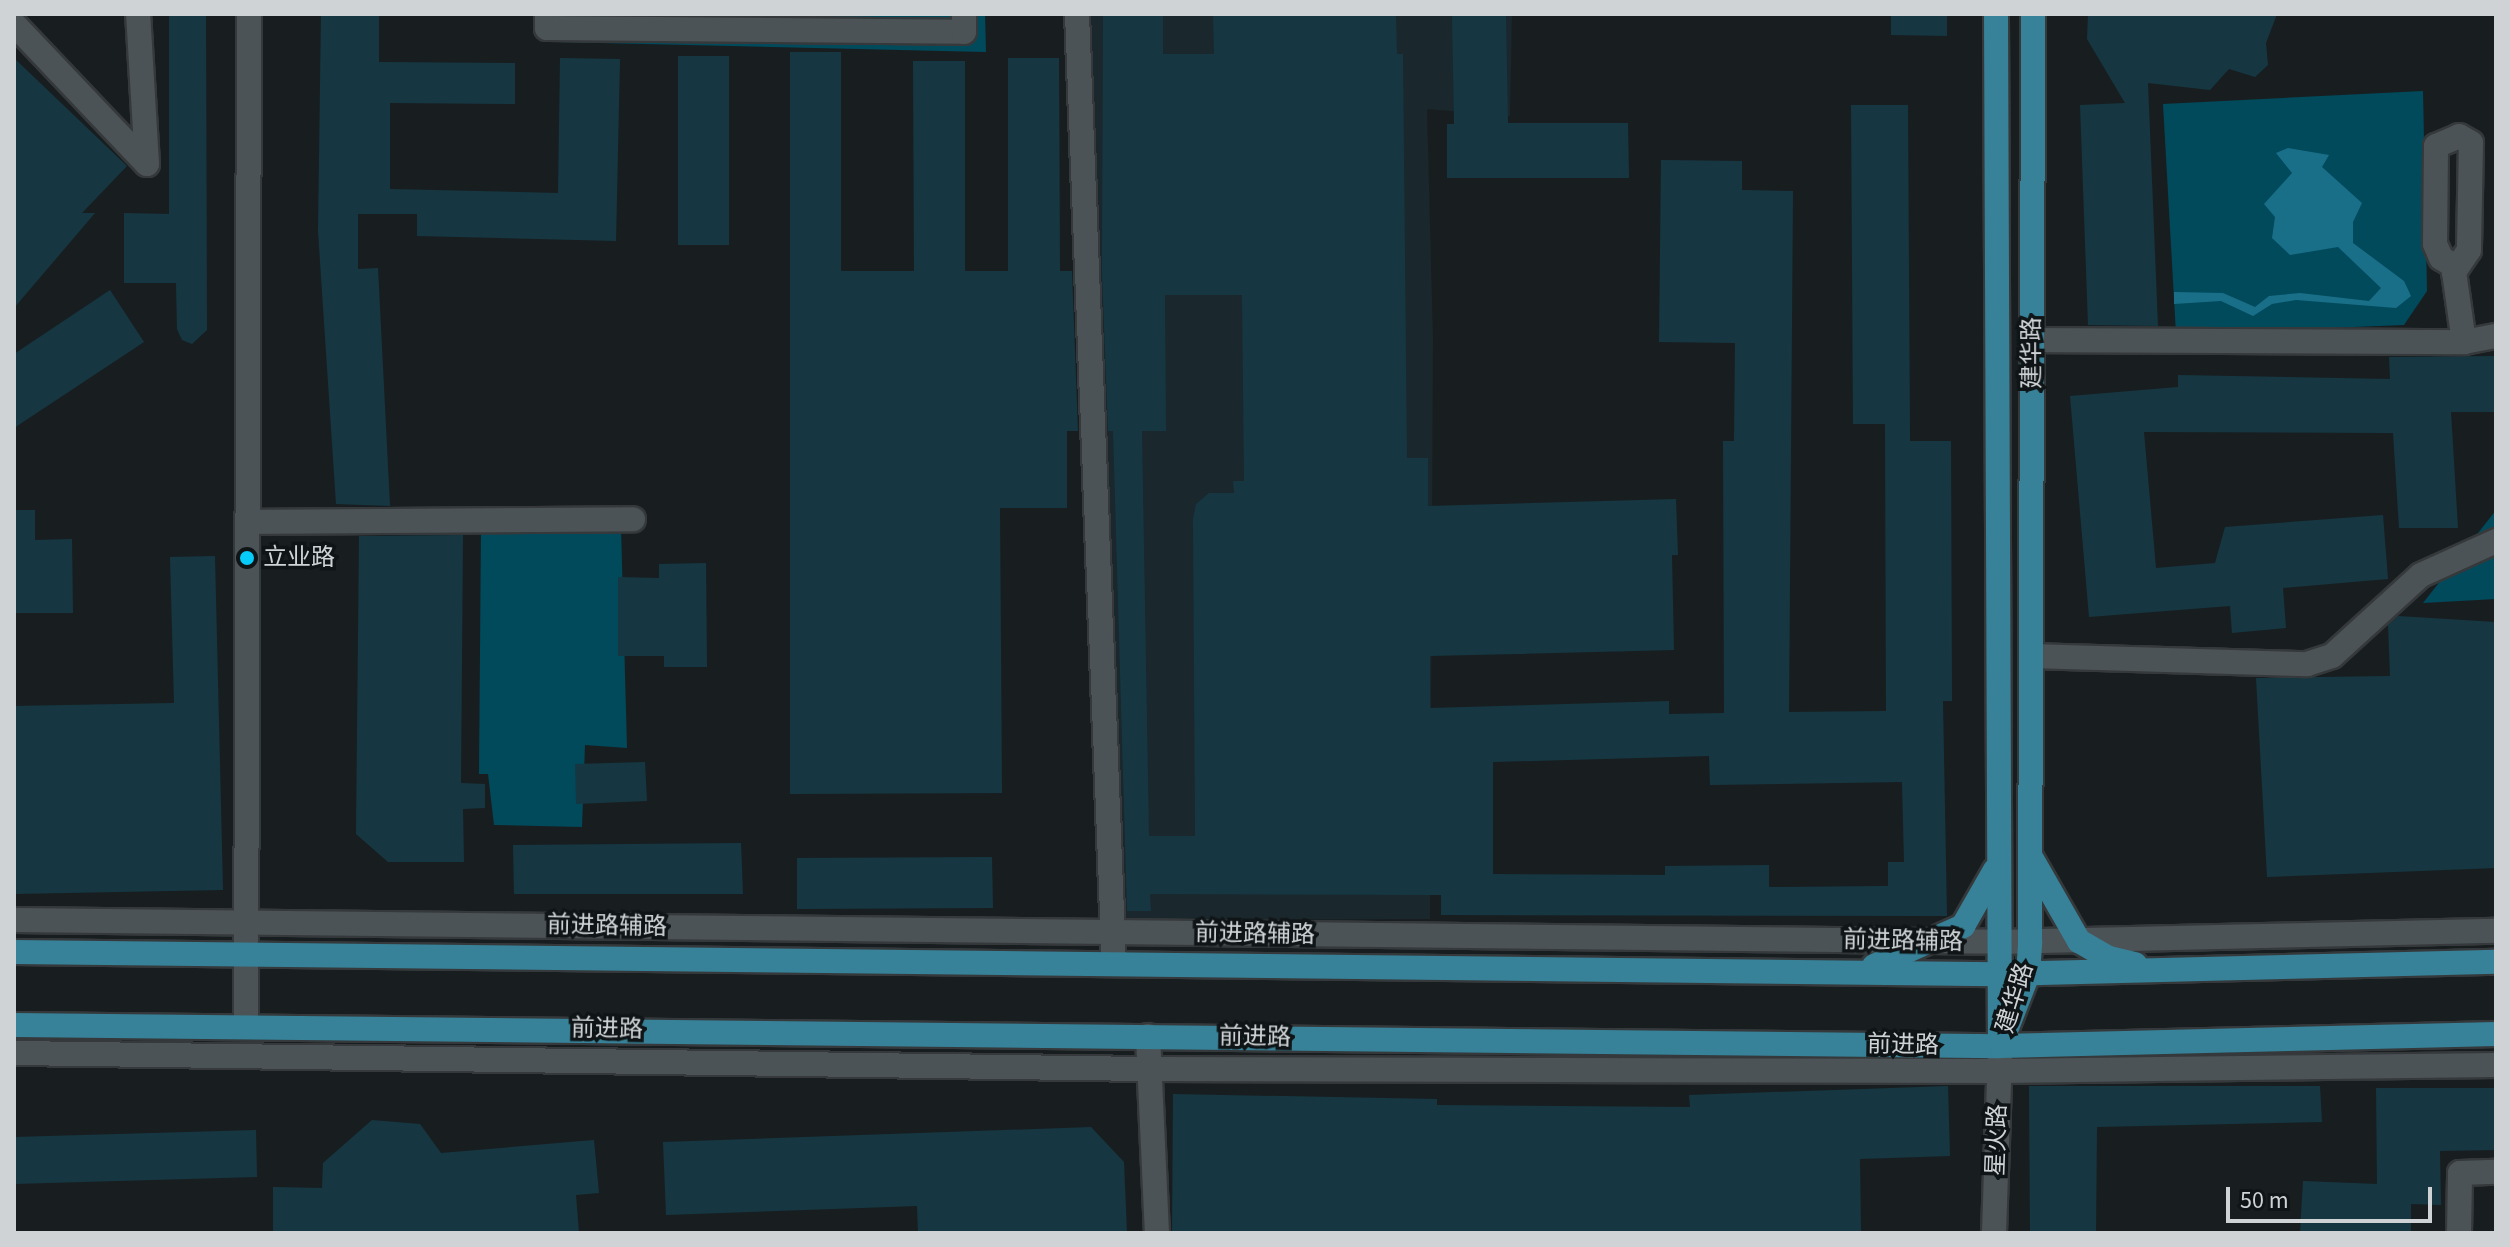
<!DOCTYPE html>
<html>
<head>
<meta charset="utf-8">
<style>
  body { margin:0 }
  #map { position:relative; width:2510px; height:1247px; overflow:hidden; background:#181e20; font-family:"Source Sans 3","Noto Sans SC",sans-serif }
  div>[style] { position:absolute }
  .built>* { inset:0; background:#1a272c }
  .green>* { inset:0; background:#014a5c }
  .water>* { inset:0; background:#1a6f88 }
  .building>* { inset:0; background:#163742 }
  .roads { filter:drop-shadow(2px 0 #35393b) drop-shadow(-2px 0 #35393b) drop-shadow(0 2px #35393b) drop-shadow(0 -2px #35393b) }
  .minor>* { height:24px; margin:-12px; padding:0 12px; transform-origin:12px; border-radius:12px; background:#4c5356 }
  .major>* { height:24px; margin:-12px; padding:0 12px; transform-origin:12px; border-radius:12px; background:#378298 }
  .dots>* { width:22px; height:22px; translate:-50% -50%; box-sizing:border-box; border:4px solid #0f1517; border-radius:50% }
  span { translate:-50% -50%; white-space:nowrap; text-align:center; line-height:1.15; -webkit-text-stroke:7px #0f1517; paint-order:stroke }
  .street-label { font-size:24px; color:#cfd3d5 }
  .poi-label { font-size:24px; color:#cfd3d5 }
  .left { translate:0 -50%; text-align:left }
  .frame { position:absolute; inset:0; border:16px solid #cfd3d5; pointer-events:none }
  .scale { position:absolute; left:2226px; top:1187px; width:206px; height:36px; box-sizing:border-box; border:4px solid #cfd3d5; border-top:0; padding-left:10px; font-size:24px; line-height:28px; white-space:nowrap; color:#cfd3d5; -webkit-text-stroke:6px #0f1517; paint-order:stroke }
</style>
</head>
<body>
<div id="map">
  <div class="built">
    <div style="clip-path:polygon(1090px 14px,1512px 14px,1510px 116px,1427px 109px,1433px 338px,1430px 919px,1124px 920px)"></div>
  </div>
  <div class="green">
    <div style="clip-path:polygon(558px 14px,985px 14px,986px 52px,557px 42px)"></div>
    <div style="clip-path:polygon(2423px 91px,2427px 291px,2404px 325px,2176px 334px,2163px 104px)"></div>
    <div style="clip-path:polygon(2496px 511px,2496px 599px,2423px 603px,2493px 514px)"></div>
    <div style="clip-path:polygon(481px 528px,621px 528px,627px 748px,585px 745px,582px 827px,494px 825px,488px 774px,479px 774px)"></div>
  </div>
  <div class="water">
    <div style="clip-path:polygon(2288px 148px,2329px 155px,2322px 167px,2362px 203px,2353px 222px,2353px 243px,2404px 281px,2411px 296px,2396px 308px,2296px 300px,2272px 304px,2253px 316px,2221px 301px,2174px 304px,2174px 292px,2223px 293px,2255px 307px,2269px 296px,2300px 293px,2369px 301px,2381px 288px,2338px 247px,2290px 255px,2272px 238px,2275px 217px,2264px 204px,2292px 173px,2276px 153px)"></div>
  </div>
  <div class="building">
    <div style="clip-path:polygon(169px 14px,206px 14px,207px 330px,192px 344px,182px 340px,177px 329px,176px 283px,124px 283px,124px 213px,169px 214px)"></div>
    <div style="clip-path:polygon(321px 14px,379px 14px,379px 62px,515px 63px,515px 104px,390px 103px,390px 189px,558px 193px,560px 58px,620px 59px,616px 241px,417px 236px,417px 214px,358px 214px,358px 269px,378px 268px,390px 506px,336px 504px,318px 231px)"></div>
    <div style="clip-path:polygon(evenodd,1103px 14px,1163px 14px,1163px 54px,1214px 54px,1213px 14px,1396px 14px,1397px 54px,1403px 54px,1407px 458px,1428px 458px,1428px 506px,1676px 499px,1678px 555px,1672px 555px,1674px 650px,1430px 656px,1430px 708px,1669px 701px,1669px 714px,1724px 713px,1723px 441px,1734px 441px,1735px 343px,1659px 342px,1661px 160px,1742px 161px,1742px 190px,1793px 191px,1789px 712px,1886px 711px,1885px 424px,1853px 424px,1851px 105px,1908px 105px,1910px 441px,1951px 441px,1952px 701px,1943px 701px,1947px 916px,1441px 915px,1441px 895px,1150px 894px,1151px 911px,1127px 911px,1113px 431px,1108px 431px,1102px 271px,1103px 14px,1165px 295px,1242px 295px,1244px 481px,1233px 481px,1234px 493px,1209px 493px,1196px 504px,1193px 519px,1195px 836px,1149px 836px,1142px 431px,1166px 431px,1165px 295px,1103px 14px,1709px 756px,1710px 785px,1902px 782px,1904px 862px,1888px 862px,1888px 886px,1769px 887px,1769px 865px,1665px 866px,1665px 875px,1493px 874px,1493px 762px,1709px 756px)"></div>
    <div style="clip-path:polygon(1452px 14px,1506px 14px,1508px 123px,1628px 123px,1629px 178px,1447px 178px,1447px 124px,1454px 124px)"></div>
    <div style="clip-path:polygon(1891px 14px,1947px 14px,1947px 36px,1891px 35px)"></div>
    <div style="clip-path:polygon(2088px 14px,2277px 14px,2266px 43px,2268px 65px,2255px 77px,2229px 69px,2210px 90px,2148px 83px,2158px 326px,2088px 325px,2080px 105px,2125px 103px,2087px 39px)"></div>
    <div style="clip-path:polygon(790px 52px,841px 52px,841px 271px,914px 271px,913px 61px,965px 61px,965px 271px,1008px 271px,1008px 58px,1059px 58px,1060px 271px,1072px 271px,1078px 431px,1067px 431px,1067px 508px,1000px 508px,1002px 793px,790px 794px)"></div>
    <div style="clip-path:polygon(678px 56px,729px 56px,729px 245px,678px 245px)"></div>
    <div style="clip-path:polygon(14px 58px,127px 166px,82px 213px,95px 213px,14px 308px)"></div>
    <div style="clip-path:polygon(110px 290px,144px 342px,14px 428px,14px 354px)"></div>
    <div style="clip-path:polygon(2496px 356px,2496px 412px,2451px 412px,2458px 528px,2399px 528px,2393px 433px,2144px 432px,2156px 568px,2215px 563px,2225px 527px,2383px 515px,2388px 579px,2283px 588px,2286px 628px,2232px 633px,2230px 606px,2089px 617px,2070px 396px,2178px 387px,2178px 375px,2390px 379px,2389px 357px)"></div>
    <div style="clip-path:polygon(14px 510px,35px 510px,35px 540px,72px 539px,73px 613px,14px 613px)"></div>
    <div style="clip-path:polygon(463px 535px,461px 783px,485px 784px,485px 808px,463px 809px,464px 862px,388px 862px,356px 834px,359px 536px)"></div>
    <div style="clip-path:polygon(215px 556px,223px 890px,14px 894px,14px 706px,174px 703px,170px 557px)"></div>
    <div style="clip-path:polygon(706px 563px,707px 667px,664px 667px,664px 656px,618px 656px,618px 577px,659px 578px,659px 564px)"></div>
    <div style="clip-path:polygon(2398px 616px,2496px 622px,2496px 868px,2267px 877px,2256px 678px,2390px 676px,2388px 625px)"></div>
    <div style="clip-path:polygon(645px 762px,647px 801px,576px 804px,575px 764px)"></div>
    <div style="clip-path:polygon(741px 843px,743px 894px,514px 894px,513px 845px)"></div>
    <div style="clip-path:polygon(992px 857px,993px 908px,797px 909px,797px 858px)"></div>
    <div style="clip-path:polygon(1948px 1086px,1950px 1156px,1860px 1159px,1861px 1233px,1172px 1233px,1173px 1094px,1437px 1099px,1437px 1105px,1690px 1107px,1689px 1095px)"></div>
    <div style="clip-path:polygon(2029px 1086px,2320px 1086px,2322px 1122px,2097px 1127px,2096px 1233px,2030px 1233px)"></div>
    <div style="clip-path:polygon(2376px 1088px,2496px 1088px,2496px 1150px,2440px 1151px,2441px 1205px,2411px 1204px,2411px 1233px,2300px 1233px,2303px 1181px,2377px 1184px)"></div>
    <div style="clip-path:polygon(372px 1120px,420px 1124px,441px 1153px,594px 1140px,599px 1193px,576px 1195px,579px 1233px,273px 1233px,273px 1187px,322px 1188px,323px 1163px)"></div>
    <div style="clip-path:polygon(1091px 1127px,1124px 1162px,1127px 1233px,918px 1233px,917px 1206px,666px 1215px,663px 1142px)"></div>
    <div style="clip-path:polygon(256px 1130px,257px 1177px,14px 1184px,14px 1137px)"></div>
  </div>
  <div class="roads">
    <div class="minor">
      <div style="left:547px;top:14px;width:14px;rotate:90deg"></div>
      <div style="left:547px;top:28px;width:417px;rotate:0.5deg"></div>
      <div style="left:964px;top:32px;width:18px;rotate:-90deg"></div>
      <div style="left:1077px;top:14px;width:951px;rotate:87.77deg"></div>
      <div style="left:14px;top:24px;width:193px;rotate:46.5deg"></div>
      <div style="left:147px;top:164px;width:150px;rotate:-93.4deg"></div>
      <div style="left:2032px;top:340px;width:432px;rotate:0.3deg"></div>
      <div style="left:2464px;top:342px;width:71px;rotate:-98.1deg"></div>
      <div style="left:2454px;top:272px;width:6px;rotate:-90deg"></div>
      <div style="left:2454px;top:266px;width:15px;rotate:-148deg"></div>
      <div style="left:2441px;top:258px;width:15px;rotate:-113deg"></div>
      <div style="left:2435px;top:244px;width:98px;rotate:-89.4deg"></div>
      <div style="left:2436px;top:146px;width:25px;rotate:-23deg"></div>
      <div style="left:2459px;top:136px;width:14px;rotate:30deg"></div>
      <div style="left:2471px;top:143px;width:107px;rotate:91.1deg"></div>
      <div style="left:2469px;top:250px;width:27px;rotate:124deg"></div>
      <div style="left:2464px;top:342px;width:33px;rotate:-11deg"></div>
      <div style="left:247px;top:522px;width:386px;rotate:-0.4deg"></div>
      <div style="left:2031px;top:656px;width:276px;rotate:1.7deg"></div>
      <div style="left:2307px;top:664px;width:26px;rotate:-18deg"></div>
      <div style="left:2332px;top:656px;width:120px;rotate:-42.3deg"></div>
      <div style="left:2421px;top:575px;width:82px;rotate:-24.4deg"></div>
      <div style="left:14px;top:920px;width:1985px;rotate:0.63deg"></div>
      <div style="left:1999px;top:942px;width:497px;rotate:-1.3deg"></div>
      <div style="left:246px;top:1025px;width:1011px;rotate:-89.83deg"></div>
      <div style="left:1148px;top:1036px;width:197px;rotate:87.4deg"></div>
      <div style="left:14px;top:1053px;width:1136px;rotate:0.81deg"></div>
      <div style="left:1150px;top:1069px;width:849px;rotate:0.13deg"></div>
      <div style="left:1999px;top:1071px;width:497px;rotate:-0.7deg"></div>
      <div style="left:1994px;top:1233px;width:177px;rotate:-88.1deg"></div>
      <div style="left:2459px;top:1233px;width:60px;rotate:-89deg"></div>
      <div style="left:2460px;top:1173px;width:36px;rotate:-2deg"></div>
    </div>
    <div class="major">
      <div style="left:1996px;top:14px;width:1022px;rotate:89.78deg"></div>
      <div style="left:2032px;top:859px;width:95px;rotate:60.2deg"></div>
      <div style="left:2079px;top:941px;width:34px;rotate:30deg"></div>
      <div style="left:2109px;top:958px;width:27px;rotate:13deg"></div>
      <div style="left:14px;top:952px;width:1983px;rotate:0.64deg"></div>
      <div style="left:1997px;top:974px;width:499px;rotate:-1.4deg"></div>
      <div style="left:1874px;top:966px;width:98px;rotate:-24.2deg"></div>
      <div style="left:1963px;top:926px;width:64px;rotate:-60.3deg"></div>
      <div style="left:14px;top:1025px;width:1986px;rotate:0.61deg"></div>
      <div style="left:2000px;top:1046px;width:496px;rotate:-1.4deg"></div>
      <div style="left:2000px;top:1046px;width:77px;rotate:-68.7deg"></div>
      <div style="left:2028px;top:974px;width:32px;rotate:-86deg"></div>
      <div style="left:2030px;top:942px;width:928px;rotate:-89.81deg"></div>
    </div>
  </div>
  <div class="dots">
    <div style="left:247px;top:558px;background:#07cbf9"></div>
  </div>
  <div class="street-label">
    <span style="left:2032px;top:353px;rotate:-90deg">建华路</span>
    <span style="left:607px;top:926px;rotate:1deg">前进路辅路</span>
    <span style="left:1255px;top:934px;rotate:1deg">前进路辅路</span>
    <span style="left:1903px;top:941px;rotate:1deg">前进路辅路</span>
    <span style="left:2015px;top:998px;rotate:-73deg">建华路</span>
    <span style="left:607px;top:1029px;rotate:1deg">前进路</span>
    <span style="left:1255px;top:1037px;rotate:1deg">前进路</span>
    <span style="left:1903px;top:1045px;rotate:1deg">前进路</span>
    <span style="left:1997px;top:1140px;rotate:-88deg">星火路</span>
  </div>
  <div class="poi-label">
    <span class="left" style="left:263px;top:558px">立业路</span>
  </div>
  <div class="frame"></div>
  <div class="scale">50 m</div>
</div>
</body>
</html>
